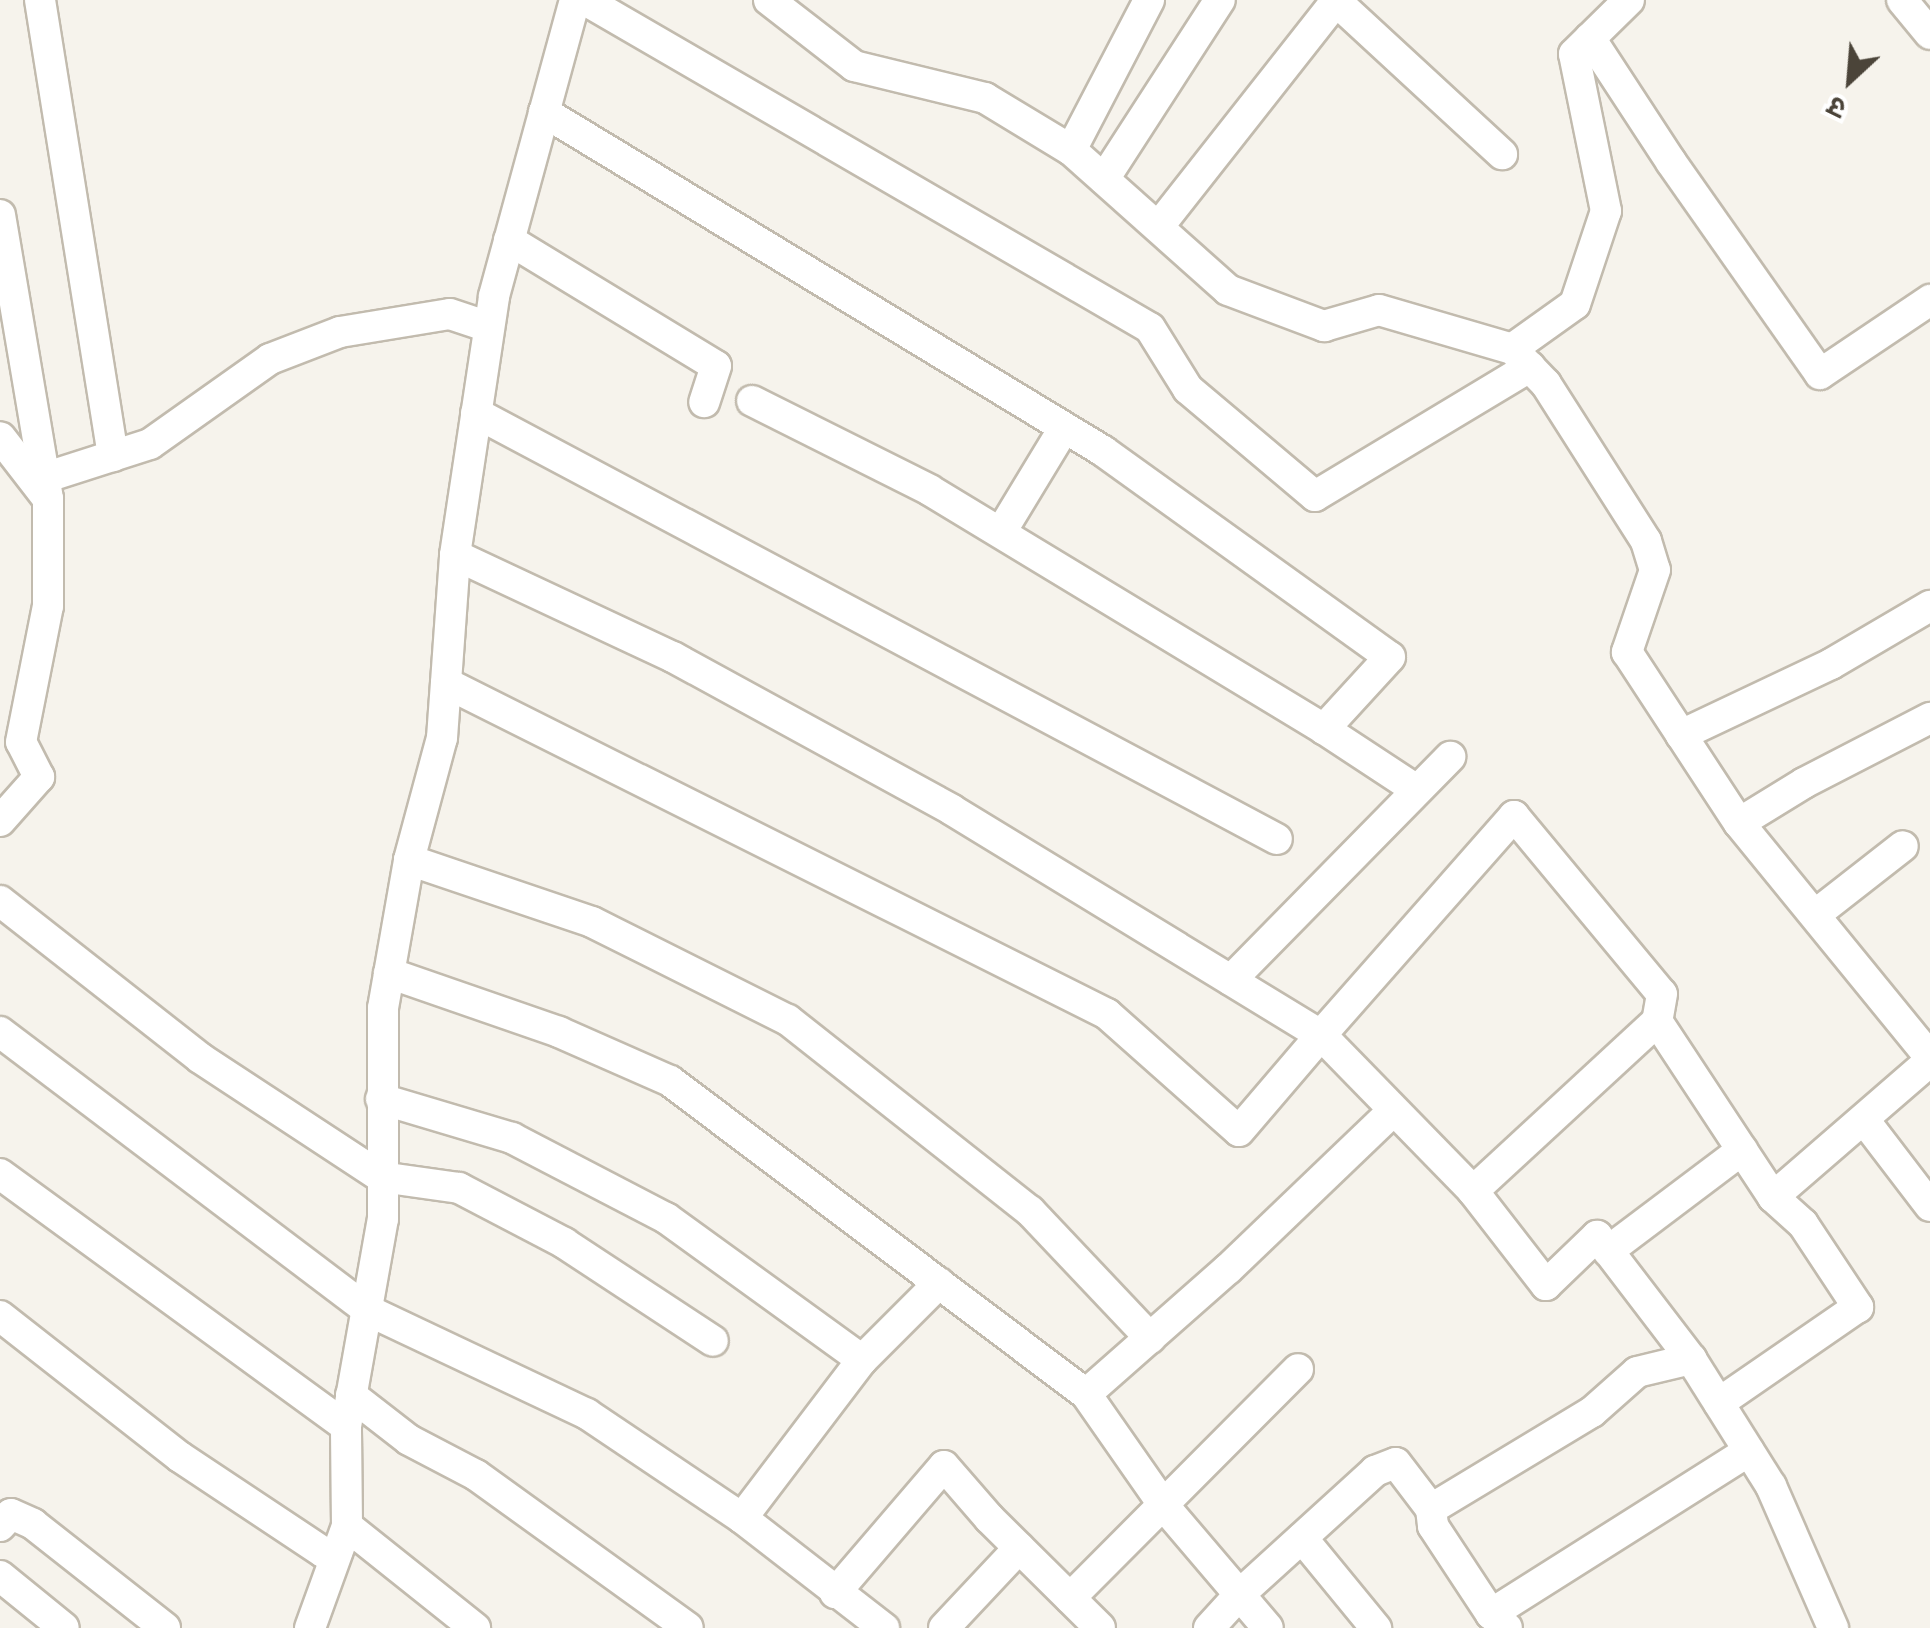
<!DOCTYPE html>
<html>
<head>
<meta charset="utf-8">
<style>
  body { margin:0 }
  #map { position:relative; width:1930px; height:1628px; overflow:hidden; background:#f6f3ec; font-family:Roboto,"Noto Sans Devanagari",sans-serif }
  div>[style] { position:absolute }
  .roads { filter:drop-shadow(2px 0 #c2bbae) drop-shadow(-2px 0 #c2bbae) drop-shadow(0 2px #c2bbae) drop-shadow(0 -2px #c2bbae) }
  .minor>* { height:30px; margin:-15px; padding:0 15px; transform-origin:15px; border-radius:15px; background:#fff }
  span { translate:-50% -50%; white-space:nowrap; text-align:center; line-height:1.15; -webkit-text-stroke:10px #fff; paint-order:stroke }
  .north { position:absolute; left:1800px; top:30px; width:100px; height:100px; -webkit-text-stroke:8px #fff; paint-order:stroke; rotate:206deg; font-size:28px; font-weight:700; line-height:40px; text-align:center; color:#4b4439 }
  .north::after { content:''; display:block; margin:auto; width:35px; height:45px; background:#4b4439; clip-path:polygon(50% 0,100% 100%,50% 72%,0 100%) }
</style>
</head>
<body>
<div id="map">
  <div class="roads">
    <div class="minor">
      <div style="left:40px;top:0;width:462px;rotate:80.9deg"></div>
      <div style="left:585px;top:0;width:653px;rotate:30.14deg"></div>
      <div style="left:1150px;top:328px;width:72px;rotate:58.1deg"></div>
      <div style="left:1188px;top:389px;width:166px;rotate:40.1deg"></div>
      <div style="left:1315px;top:496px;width:251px;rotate:-31deg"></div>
      <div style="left:769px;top:0;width:108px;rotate:37.8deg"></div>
      <div style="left:854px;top:66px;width:135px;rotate:13.7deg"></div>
      <div style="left:985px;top:98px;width:100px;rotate:31.2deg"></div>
      <div style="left:1071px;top:150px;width:210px;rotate:41.7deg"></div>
      <div style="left:1228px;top:290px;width:103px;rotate:20.6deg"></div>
      <div style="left:1324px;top:326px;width:57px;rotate:-16.2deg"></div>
      <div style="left:1379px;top:310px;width:139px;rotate:16.3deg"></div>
      <div style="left:1512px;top:349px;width:77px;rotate:-35.5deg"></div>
      <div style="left:1575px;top:304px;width:98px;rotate:-71.6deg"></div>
      <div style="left:1606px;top:211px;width:160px;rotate:-101.5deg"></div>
      <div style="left:1574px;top:54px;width:77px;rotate:-44.5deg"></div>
      <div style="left:1902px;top:0;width:44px;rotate:50.5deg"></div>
      <div style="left:1590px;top:38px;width:148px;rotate:56.8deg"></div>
      <div style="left:1671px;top:162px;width:259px;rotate:54.9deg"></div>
      <div style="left:1820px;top:374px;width:133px;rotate:-33.9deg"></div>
      <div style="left:544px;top:112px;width:654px;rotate:31.23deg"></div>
      <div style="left:1103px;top:451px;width:353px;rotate:35.7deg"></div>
      <div style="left:1390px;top:657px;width:98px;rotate:132.5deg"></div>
      <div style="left:1324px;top:729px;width:461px;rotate:-148.8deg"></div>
      <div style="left:930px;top:490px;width:199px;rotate:-153.4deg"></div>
      <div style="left:1071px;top:150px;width:169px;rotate:-62.5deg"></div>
      <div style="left:1104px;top:179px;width:213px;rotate:-57.1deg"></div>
      <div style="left:0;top:215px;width:288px;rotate:80.4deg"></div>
      <div style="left:48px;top:499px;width:78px;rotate:-127.7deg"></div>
      <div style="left:1159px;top:226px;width:286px;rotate:-51.8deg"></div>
      <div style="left:1336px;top:1px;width:226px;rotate:42.7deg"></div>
      <div style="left:509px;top:240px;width:242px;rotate:31.3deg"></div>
      <div style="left:716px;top:366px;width:38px;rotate:108deg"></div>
      <div style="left:1518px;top:355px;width:40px;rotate:46deg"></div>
      <div style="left:1546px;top:384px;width:186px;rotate:57.5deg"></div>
      <div style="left:1646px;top:541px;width:30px;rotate:73deg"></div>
      <div style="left:1655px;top:570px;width:87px;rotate:108.9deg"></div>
      <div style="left:1627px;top:652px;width:204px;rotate:56.8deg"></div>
      <div style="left:1739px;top:823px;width:302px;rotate:50.8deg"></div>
      <div style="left:476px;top:413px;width:907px;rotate:28.01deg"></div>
      <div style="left:44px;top:478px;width:111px;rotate:-17.8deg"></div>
      <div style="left:150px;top:444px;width:147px;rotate:-35.3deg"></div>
      <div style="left:270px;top:359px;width:75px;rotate:-21.1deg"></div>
      <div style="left:340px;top:332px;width:111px;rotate:-9.3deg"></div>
      <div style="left:450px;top:314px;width:41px;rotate:18.4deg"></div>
      <div style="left:1001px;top:532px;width:122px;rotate:-58.8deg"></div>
      <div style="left:455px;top:555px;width:241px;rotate:25.1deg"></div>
      <div style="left:673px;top:657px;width:318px;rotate:28.7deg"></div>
      <div style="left:952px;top:810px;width:432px;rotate:31.4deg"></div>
      <div style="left:1321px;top:1035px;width:292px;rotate:-48.6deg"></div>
      <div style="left:1514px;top:816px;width:231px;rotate:50.3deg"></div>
      <div style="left:1662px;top:994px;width:27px;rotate:100deg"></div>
      <div style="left:1657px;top:1021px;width:211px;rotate:56.6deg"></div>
      <div style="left:1773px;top:1197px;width:40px;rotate:42deg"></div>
      <div style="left:1803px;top:1224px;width:100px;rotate:56.5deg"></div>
      <div style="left:1858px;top:1307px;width:169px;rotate:145.4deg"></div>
      <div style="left:446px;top:683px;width:739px;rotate:26.6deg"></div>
      <div style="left:1107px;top:1014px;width:176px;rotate:41.6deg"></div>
      <div style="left:1239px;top:1131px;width:126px;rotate:-49.5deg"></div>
      <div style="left:1321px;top:1035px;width:218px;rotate:45.7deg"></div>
      <div style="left:1473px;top:1191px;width:119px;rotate:52.2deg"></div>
      <div style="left:1546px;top:1285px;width:71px;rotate:-43.9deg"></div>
      <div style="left:1597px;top:1236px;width:155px;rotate:52.6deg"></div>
      <div style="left:1691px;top:1359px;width:150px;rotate:57.8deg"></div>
      <div style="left:1771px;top:1486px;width:155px;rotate:66.4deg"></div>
      <div style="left:1324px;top:729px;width:111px;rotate:33.3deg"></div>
      <div style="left:1681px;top:735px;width:166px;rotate:-25.3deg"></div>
      <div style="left:1831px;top:664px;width:115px;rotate:-30.4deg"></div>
      <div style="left:0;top:821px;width:59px;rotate:-48.4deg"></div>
      <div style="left:39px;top:777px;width:39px;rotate:-117deg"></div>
      <div style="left:21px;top:742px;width:139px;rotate:-78.8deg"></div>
      <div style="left:48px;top:606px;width:107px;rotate:-90deg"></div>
      <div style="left:1739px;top:823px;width:76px;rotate:-31.6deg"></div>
      <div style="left:1804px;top:783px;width:142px;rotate:-27.3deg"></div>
      <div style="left:409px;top:860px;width:193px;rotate:18.7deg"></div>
      <div style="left:592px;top:922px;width:219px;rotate:26.6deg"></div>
      <div style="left:788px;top:1020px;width:308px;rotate:38.3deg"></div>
      <div style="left:1030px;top:1211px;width:175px;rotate:46.6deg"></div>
      <div style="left:0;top:901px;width:254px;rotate:38.1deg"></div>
      <div style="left:200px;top:1058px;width:217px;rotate:33.3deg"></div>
      <div style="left:381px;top:1177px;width:79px;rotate:8deg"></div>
      <div style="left:459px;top:1188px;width:119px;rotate:27.6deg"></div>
      <div style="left:564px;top:1243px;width:178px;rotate:33.3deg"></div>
      <div style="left:1816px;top:914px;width:110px;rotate:-38deg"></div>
      <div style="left:389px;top:973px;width:180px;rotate:19.1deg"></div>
      <div style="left:559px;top:1032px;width:121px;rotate:23.8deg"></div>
      <div style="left:670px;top:1081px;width:521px;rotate:36.96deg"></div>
      <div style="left:1086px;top:1394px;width:189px;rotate:-41.4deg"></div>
      <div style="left:1228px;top:1269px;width:228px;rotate:-43.8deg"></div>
      <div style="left:1231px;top:980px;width:313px;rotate:-45.5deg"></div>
      <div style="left:0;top:1032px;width:460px;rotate:37.1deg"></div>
      <div style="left:367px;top:1310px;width:243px;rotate:25.3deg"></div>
      <div style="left:587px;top:1414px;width:187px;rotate:33.9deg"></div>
      <div style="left:742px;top:1518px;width:180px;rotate:37.8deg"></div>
      <div style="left:381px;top:1099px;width:137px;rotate:16.6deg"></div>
      <div style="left:512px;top:1138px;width:174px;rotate:27.5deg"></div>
      <div style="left:666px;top:1218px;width:242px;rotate:35.9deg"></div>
      <div style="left:1865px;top:1121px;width:107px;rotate:52.6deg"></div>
      <div style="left:0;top:1174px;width:428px;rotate:36.1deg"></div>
      <div style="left:1473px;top:1191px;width:251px;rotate:-42.7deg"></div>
      <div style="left:1773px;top:1197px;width:208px;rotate:-40.9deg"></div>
      <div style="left:1608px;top:1251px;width:168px;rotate:-37deg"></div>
      <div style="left:0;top:1316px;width:229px;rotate:38.1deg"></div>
      <div style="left:180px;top:1457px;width:172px;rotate:33.6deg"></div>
      <div style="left:323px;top:1552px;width:14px"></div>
      <div style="left:1086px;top:1394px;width:136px;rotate:55.1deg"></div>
      <div style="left:1164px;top:1506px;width:160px;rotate:49.6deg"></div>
      <div style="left:351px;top:1395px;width:73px;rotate:37.8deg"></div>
      <div style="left:409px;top:1440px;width:76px;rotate:27.6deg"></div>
      <div style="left:476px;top:1475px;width:261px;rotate:35.8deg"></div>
      <div style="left:1431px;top:1509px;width:188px;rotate:-31.1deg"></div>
      <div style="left:1592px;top:1412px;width:60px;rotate:-41.6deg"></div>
      <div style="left:1637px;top:1372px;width:56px;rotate:-13.5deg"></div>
      <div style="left:742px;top:1518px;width:198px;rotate:-52.8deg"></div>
      <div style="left:862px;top:1360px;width:109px;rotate:-45deg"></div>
      <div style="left:0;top:1526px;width:16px;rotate:-47deg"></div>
      <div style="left:11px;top:1514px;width:24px;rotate:24deg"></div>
      <div style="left:33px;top:1524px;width:168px;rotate:38.2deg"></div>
      <div style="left:347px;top:1526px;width:164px;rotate:38.6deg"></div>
      <div style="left:1302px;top:1538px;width:117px;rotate:50.6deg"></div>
      <div style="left:0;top:1576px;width:82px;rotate:39.1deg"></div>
      <div style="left:835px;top:1593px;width:167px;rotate:-49.4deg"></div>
      <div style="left:944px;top:1466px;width:69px;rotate:49.1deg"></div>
      <div style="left:989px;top:1518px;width:156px;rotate:44.7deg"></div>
      <div style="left:1070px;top:1598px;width:323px;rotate:-45.1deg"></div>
      <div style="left:1491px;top:1614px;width:305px;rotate:-32.3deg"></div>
      <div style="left:310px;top:1628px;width:109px;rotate:-70.1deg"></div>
      <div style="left:347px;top:1526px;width:100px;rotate:-90.6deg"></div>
      <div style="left:346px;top:1426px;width:210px;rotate:-79.9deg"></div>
      <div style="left:383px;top:1219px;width:211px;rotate:-90deg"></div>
      <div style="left:383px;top:1008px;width:150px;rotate:-80deg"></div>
      <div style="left:409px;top:860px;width:126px;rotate:-74.9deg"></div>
      <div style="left:442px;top:738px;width:183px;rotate:-85.9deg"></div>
      <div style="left:455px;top:555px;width:262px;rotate:-81.4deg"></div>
      <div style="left:494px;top:296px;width:307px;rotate:-74.7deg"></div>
      <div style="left:944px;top:1628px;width:110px;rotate:-46.8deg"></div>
      <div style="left:1209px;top:1628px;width:46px;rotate:-47.6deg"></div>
      <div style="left:1240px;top:1594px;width:183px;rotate:-42.3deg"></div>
      <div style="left:1375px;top:1471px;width:22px;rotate:-21deg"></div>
      <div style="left:1396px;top:1463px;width:58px;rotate:52.7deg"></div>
      <div style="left:1431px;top:1509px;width:17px;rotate:83deg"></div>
      <div style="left:1433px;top:1526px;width:105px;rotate:56.6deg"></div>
      <div style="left:1491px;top:1614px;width:21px;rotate:41deg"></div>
    </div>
  </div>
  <div class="north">उ</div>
</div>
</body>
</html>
